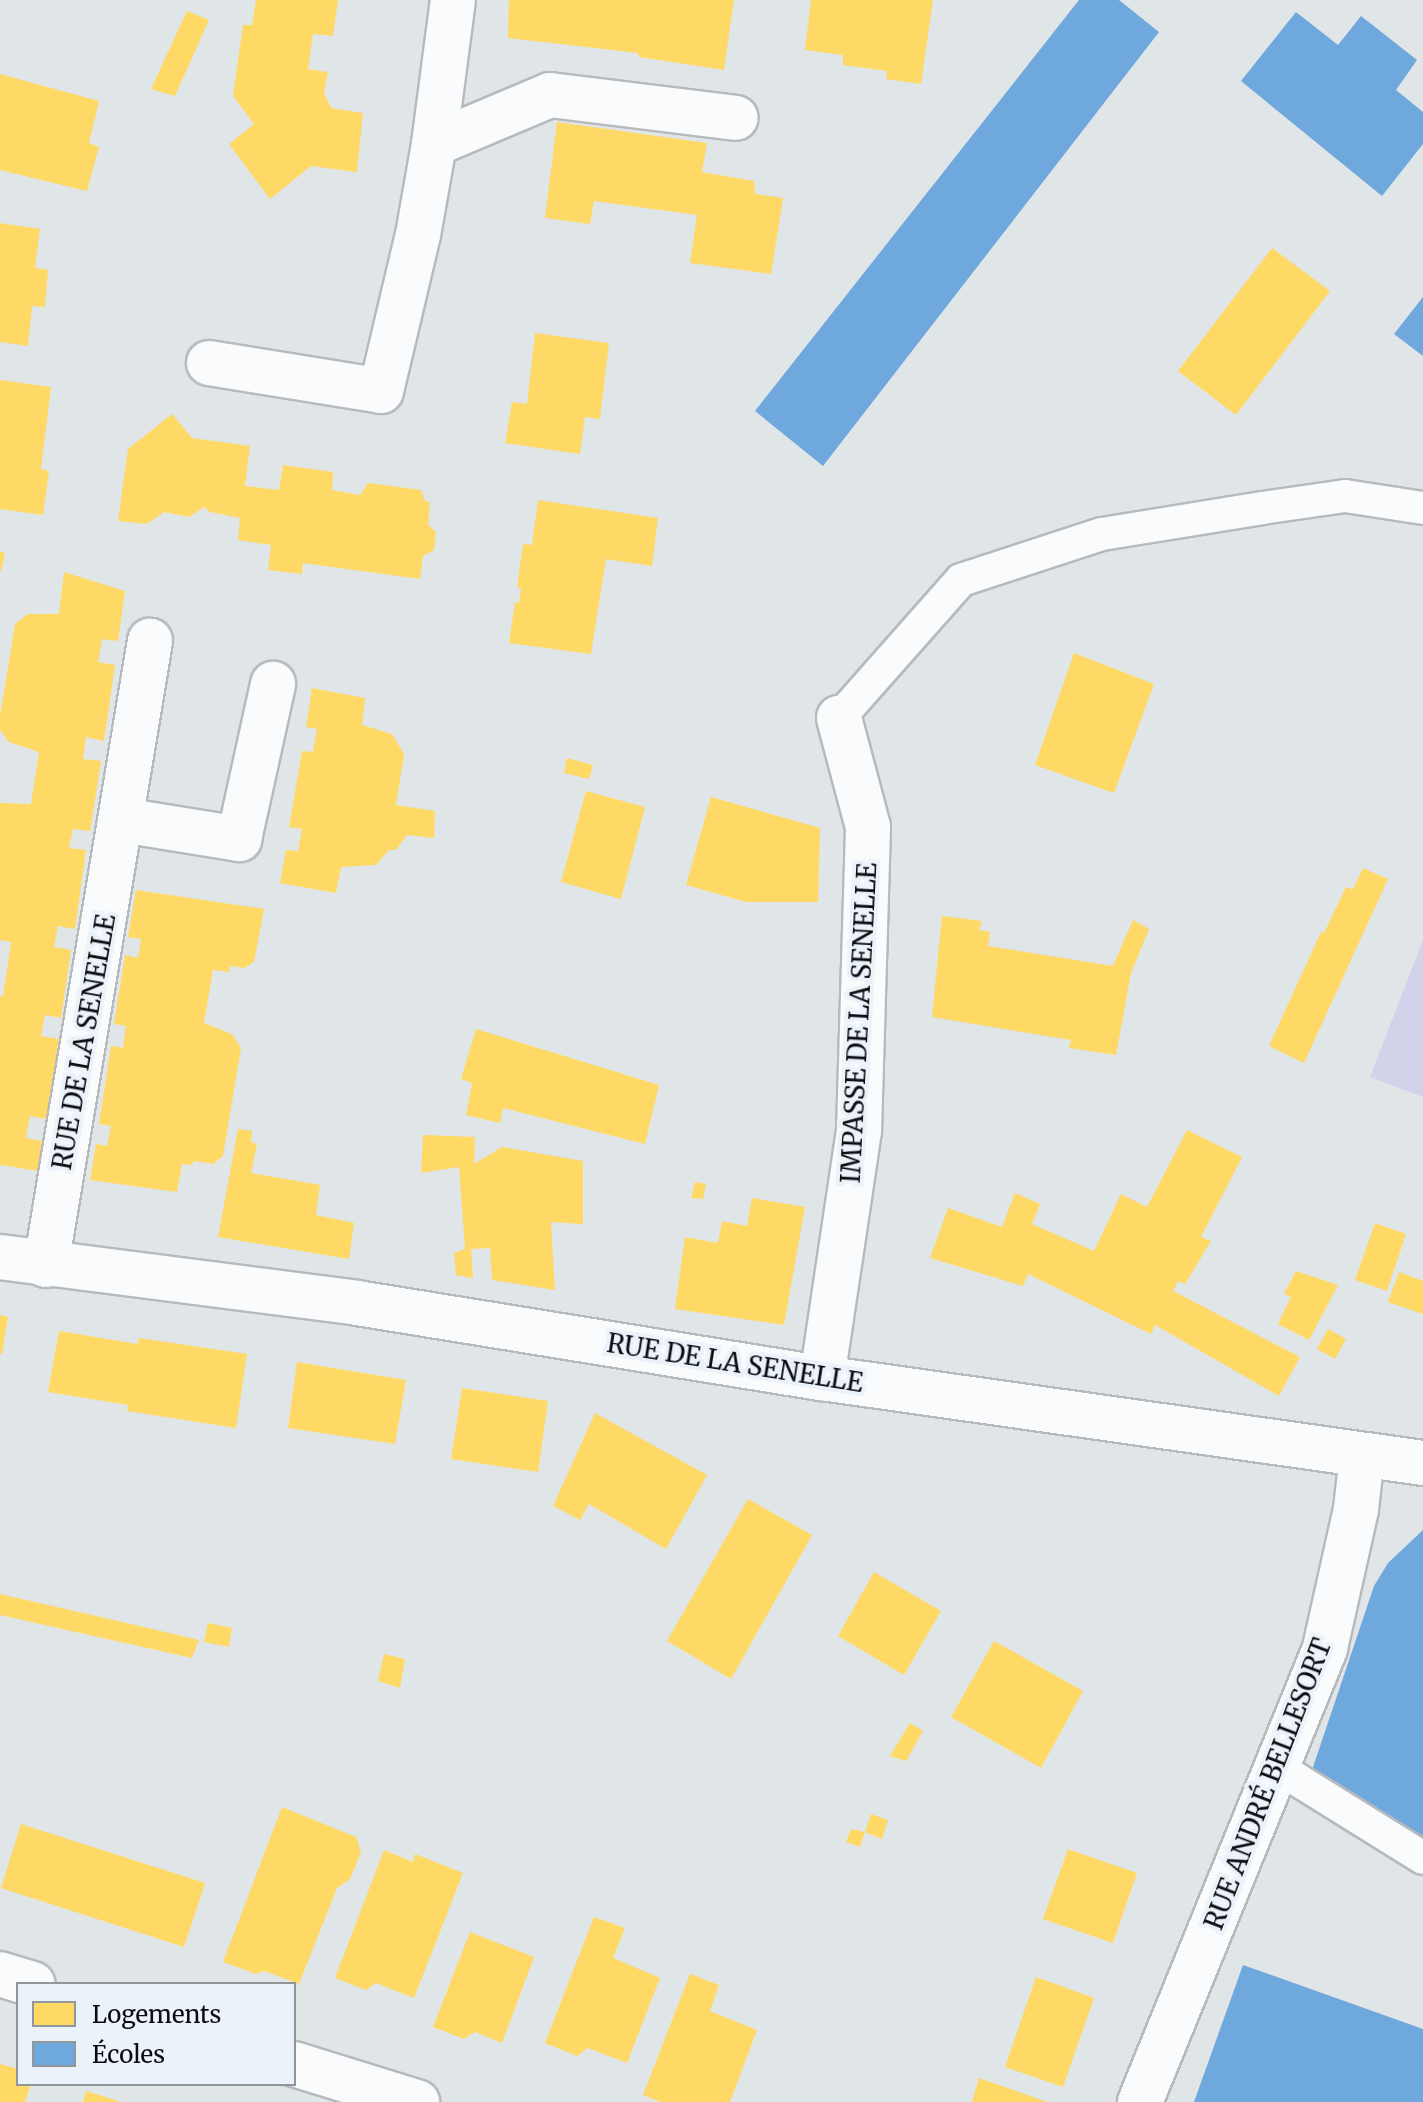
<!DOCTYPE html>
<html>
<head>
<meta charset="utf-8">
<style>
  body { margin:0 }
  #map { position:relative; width:1423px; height:2102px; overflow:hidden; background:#e0e5e8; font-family:Merriweather,serif }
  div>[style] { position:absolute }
  .green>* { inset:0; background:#d1d3eb }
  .homes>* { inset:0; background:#ffd966 }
  .schools>* { inset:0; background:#6fa8dc }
  .roads { filter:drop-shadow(2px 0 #b6babd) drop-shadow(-2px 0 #b6babd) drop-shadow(0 2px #b6babd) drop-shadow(0 -2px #b6babd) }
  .lane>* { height:32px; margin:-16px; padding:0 16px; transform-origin:16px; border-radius:16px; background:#fafbfc }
  .street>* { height:44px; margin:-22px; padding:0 22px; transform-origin:22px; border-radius:22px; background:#fafbfc }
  span { translate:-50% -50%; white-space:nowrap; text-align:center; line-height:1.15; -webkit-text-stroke:8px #ebf2f9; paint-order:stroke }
  .street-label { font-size:26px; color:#0a0c0f }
  .legend { position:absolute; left:16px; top:1982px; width:280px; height:104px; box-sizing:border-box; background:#ebf2f9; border:2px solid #91969b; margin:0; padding:10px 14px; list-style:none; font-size:24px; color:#0a0c0f }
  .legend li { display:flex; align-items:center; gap:16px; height:40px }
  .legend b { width:40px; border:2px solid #91969b }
</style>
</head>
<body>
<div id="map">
  <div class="green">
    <div style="clip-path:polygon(1423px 940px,1423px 1097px,1370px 1077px)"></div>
  </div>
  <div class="homes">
    <div style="clip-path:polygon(256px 0,338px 0,333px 36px,313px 34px,308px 69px,328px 72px,324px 93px,331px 108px,363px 113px,357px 172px,311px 166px,270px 199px,229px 144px,254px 124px,233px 96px,243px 25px,252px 25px)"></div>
    <div style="clip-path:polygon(509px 0,734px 0,724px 70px,639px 57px,638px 53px,508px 38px)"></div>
    <div style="clip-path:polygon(811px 0,933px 0,921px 84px,886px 79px,887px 71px,843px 65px,843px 55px,805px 50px)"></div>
    <div style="clip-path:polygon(187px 11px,209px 20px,175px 96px,151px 89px)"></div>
    <div style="clip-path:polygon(0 74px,99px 101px,89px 143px,99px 147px,87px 191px,0 170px)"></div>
    <div style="clip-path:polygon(557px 122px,707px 143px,702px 172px,754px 181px,755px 194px,783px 198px,771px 274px,690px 263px,697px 215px,594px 201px,590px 224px,545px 218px)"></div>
    <div style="clip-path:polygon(0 223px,40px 229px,35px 268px,48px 270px,45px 307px,32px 306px,28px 346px,0 342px)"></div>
    <div style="clip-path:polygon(1272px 248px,1330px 291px,1236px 415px,1178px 371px)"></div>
    <div style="clip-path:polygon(535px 333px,609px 343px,600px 419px,585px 417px,580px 454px,505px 443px,512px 402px,527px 404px)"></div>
    <div style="clip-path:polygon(0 380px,51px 387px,41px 469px,49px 471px,43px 515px,0 509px)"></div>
    <div style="clip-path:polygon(172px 414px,192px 438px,250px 446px,245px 486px,279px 490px,283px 465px,333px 472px,332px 490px,360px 495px,368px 483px,421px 490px,425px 501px,430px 502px,428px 525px,436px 532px,434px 550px,423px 556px,420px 579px,303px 563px,302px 574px,268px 570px,271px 545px,238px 540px,240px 518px,210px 512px,204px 507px,189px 517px,164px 512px,147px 524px,118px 521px,128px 449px)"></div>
    <div style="clip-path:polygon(538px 500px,658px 518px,652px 566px,606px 559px,591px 654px,509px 643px,515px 602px,519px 603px,521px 588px,517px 587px,523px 544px,532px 545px)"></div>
    <div style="clip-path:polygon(0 551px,5px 553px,1px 571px,0 571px)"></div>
    <div style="clip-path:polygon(64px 572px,125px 591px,118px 641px,102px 639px,98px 662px,115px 665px,104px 741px,86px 737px,83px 759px,101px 761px,90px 831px,73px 829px,69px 848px,86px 850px,75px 929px,58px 926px,54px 947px,71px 950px,61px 1018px,45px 1015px,41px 1036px,59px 1039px,46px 1119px,30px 1116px,26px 1138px,42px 1141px,38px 1171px,0 1165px,0 996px,3px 997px,11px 942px,0 940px,0 803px,31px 804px,39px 752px,9px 742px,0 730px,0 716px,15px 624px,28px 614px,59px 614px)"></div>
    <div style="clip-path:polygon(1074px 653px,1154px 684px,1114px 793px,1035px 765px)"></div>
    <div style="clip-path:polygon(312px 688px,365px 698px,362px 725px,392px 734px,404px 754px,396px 805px,435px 811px,434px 838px,407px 835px,396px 850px,389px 850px,376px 865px,341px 867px,336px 893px,280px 883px,286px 850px,298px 851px,302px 829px,289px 827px,302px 751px,313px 752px,317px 729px,306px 727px)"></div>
    <div style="clip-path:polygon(567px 758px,593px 765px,589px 779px,564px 773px)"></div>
    <div style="clip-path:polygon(586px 791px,645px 807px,621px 899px,561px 882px)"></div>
    <div style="clip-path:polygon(711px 797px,820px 828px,818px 902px,746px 902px,686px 885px)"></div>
    <div style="clip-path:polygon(1363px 868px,1388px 879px,1304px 1063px,1269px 1046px,1321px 932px,1324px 933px,1346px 887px,1353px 889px)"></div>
    <div style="clip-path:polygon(136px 890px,264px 909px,254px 962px,244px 968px,230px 966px,229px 972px,213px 970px,204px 1023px,232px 1034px,241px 1048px,223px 1156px,213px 1164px,194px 1161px,192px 1165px,182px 1164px,177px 1192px,90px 1180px,96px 1144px,107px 1146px,111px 1126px,99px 1124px,111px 1046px,123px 1048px,126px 1026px,114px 1024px,125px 955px,138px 958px,141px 939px,128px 937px)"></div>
    <div style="clip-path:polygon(942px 916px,982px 921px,979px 930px,990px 932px,988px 946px,1113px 966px,1133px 920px,1149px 929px,1131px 973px,1116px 1055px,1069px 1048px,1071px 1040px,932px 1017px)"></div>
    <div style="clip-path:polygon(476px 1029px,659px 1085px,645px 1144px,503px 1108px,500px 1123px,466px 1115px,472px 1083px,461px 1079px)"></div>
    <div style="clip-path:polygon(238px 1129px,252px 1131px,251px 1142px,257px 1144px,251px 1173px,320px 1185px,316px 1215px,354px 1223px,349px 1259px,218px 1237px)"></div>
    <div style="clip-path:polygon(1187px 1130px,1242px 1157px,1201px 1237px,1211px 1241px,1185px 1284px,1178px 1281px,1173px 1291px,1300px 1357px,1279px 1396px,1155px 1325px,1151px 1334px,1028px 1274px,1023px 1286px,930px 1258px,948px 1208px,1002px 1227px,1015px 1193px,1040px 1204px,1032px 1224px,1094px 1251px,1121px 1194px,1147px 1207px)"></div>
    <div style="clip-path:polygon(423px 1135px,475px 1137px,474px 1164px,502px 1147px,583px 1161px,583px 1224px,551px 1222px,555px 1290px,492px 1280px,490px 1248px,471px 1249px,473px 1278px,456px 1275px,454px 1253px,465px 1249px,459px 1167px,421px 1173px)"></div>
    <div style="clip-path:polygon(695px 1182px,706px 1184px,703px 1199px,691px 1198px)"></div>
    <div style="clip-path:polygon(752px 1198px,805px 1207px,784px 1325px,675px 1309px,685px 1237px,718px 1243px,722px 1221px,747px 1226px)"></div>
    <div style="clip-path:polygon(1375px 1223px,1406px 1234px,1387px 1291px,1355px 1280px)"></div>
    <div style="clip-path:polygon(1296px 1271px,1338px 1285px,1309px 1340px,1278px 1324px,1291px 1297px,1284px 1294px)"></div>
    <div style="clip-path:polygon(1399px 1272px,1423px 1281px,1423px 1314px,1388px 1302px)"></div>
    <div style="clip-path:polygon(0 1315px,8px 1317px,2px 1354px,0 1354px)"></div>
    <div style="clip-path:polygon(1328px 1329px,1346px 1339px,1335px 1359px,1317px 1349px)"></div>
    <div style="clip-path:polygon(59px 1331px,137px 1344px,139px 1338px,247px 1354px,236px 1428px,127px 1411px,128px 1405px,48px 1392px)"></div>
    <div style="clip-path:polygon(297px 1362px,406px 1380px,395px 1444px,288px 1428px)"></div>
    <div style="clip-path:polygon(462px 1388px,548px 1401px,538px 1472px,451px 1459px)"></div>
    <div style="clip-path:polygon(595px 1413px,707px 1475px,666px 1549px,589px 1504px,580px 1520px,553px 1506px)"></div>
    <div style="clip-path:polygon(748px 1499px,812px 1535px,731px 1679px,667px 1641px)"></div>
    <div style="clip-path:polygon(874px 1572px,941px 1611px,904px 1675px,838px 1636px)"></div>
    <div style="clip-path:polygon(0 1594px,131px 1624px,199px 1640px,192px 1658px,0 1615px)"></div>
    <div style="clip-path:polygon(208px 1623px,232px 1628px,229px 1647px,204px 1642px)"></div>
    <div style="clip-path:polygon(994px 1641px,1083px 1691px,1041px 1768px,951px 1717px)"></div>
    <div style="clip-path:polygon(384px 1654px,405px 1659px,400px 1688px,378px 1681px)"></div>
    <div style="clip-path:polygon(910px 1723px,923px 1731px,906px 1761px,890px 1756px)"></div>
    <div style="clip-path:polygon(282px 1807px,356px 1837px,361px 1852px,350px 1879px,337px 1888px,299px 1984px,264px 1971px,256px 1974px,223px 1962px)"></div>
    <div style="clip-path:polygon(871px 1814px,888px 1820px,882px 1839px,865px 1832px)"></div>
    <div style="clip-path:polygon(21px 1824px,205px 1883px,184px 1947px,1px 1888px)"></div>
    <div style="clip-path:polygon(851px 1829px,865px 1832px,860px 1847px,846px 1842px)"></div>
    <div style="clip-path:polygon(1068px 1849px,1137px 1873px,1113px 1943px,1043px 1919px)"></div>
    <div style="clip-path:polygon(384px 1850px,413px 1862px,415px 1854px,463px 1873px,414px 1998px,376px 1983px,366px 1990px,335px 1978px)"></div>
    <div style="clip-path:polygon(594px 1917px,625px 1928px,613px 1958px,660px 1978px,627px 2063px,588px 2048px,577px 2056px,545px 2043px)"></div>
    <div style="clip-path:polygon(470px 1932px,534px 1957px,502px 2043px,475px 2032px,464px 2039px,433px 2027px)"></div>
    <div style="clip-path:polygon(690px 1974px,719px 1985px,710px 2011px,757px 2030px,730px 2102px,661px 2102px,643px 2095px)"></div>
    <div style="clip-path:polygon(1036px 1977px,1094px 1998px,1063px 2087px,1005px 2067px)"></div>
    <div style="clip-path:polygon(0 2064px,18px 2069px,18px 2084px,31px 2084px,25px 2102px,0 2102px)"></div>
    <div style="clip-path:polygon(979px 2078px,1047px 2102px,972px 2102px)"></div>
    <div style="clip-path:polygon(86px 2091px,118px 2101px,118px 2102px,83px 2102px)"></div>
  </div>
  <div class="schools">
    <div style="clip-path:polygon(1079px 0,1119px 0,1159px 32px,823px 466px,755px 411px)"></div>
    <div style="clip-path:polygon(1296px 12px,1338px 45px,1361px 16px,1417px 60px,1396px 90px,1423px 112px,1423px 144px,1382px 196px,1241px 81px)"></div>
    <div style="clip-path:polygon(1423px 297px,1423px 356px,1394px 334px)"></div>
    <div style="clip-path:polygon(1423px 1530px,1423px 1838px,1311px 1773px,1374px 1586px,1388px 1563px)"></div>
    <div style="clip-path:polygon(1243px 1965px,1423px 2029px,1423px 2102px,1194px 2102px)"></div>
  </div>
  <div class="roads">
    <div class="lane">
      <div style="left:839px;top:718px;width:184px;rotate:-48.5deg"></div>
      <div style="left:961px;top:580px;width:148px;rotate:-18.1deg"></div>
      <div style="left:1102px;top:534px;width:162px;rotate:-9.2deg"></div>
      <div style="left:1262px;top:508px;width:84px;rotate:-8.2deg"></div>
      <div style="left:1345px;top:496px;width:79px;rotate:8.7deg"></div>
      <div style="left:1277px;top:1767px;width:172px;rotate:31.9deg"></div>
    </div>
    <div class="street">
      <div style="left:434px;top:144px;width:126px;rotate:-22.9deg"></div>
      <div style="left:550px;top:95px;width:187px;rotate:7deg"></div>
      <div style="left:209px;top:363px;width:174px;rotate:9.2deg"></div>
      <div style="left:381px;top:391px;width:160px;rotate:-76.7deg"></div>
      <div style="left:418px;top:235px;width:92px;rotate:-80deg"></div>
      <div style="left:434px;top:144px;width:145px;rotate:-82.5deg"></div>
      <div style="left:122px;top:820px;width:119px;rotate:9.2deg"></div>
      <div style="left:239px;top:839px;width:159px;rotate:-77.6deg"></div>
      <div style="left:0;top:1257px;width:360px;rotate:7.3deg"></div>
      <div style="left:357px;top:1303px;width:471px;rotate:9.2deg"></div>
      <div style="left:822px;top:1378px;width:607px;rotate:8.05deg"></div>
      <div style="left:46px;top:1265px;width:633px;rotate:-80.54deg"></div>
      <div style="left:822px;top:1378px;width:250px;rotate:-81.5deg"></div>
      <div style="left:859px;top:1131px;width:304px;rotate:-88.3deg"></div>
      <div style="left:868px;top:827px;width:113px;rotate:-104.9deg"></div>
      <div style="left:0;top:1974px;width:34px;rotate:17deg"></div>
      <div style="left:294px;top:2064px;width:129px;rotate:17.2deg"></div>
      <div style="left:1140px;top:2102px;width:490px;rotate:-67.8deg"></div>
      <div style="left:1325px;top:1648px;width:142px;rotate:-77.4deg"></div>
      <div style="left:1356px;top:1509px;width:53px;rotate:-83.5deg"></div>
    </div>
  </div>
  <div class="street-label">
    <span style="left:859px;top:1023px;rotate:-87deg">IMPASSE DE LA SENELLE</span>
    <span style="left:84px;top:1042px;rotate:-80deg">RUE DE LA SENELLE</span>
    <span style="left:735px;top:1363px;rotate:9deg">RUE DE LA SENELLE</span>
    <span style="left:1268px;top:1784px;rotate:-69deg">RUE ANDRÉ BELLESORT</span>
  </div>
  <ul class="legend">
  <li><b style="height:22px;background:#ffd966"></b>Logements</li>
  <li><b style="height:22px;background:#6fa8dc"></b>Écoles</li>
  </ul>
</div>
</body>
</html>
